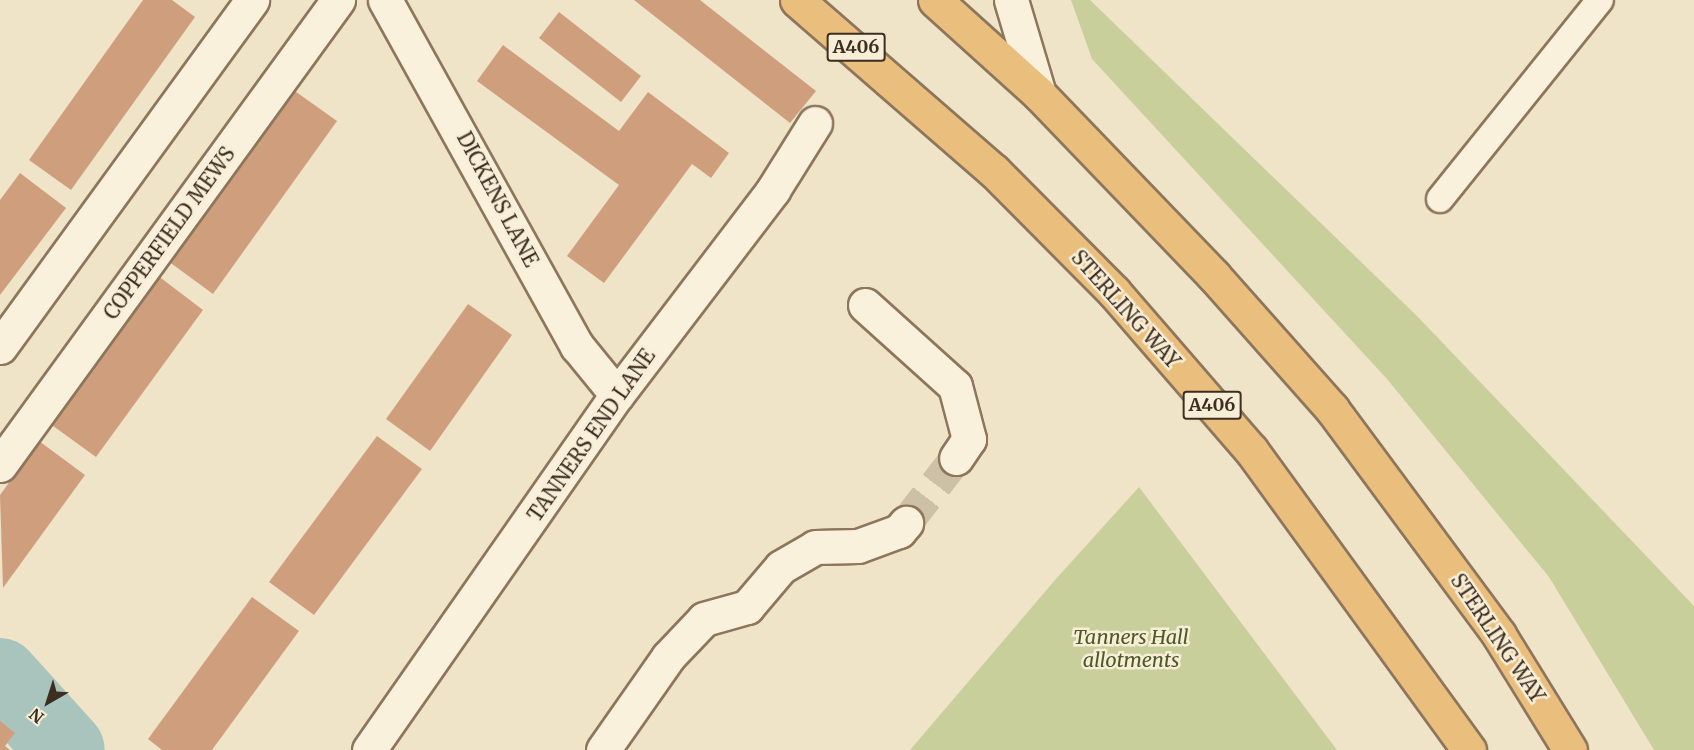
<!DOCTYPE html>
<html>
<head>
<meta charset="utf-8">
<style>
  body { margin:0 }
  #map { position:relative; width:1694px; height:750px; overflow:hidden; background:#f0e4c8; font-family:Merriweather,serif }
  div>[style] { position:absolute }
  .green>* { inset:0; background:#c9cf9b }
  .river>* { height:78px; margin:-39px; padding:0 39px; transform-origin:39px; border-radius:39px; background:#a9c4bc }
  .building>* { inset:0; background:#cf9f7d }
  .minor-tunnel>* { height:33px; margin-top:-16.5px; transform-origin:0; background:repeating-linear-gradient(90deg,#ccc0a6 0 33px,transparent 0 49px) }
  .roads { filter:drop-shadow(2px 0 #8d765c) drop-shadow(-2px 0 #8d765c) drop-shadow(0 2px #8d765c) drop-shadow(0 -2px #8d765c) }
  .service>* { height:26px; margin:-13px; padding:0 13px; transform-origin:13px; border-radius:13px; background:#faf1dc }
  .minor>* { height:33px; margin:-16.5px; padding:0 16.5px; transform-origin:16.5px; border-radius:16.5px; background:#faf1dc }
  .tertiary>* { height:33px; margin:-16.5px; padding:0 16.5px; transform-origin:16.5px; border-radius:16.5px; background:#faf1dc }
  .trunk>* { height:33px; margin:-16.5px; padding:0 16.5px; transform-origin:16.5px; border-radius:16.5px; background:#eabe7c }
  span { translate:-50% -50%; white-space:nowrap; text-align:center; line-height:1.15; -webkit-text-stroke:5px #f7eed8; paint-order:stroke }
  .shield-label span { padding:2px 4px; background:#f7eed8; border:2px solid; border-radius:4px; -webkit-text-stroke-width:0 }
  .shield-label { font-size:18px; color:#3d2e20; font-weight:700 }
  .street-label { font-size:20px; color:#3d2e20 }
  .park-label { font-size:20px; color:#4d5a26; font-style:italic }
  .north { position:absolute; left:18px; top:672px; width:60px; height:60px; -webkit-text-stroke:4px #f7eed8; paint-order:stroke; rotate:219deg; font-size:16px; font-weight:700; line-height:24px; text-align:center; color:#3d2e20 }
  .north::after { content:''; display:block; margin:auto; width:21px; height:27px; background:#3d2e20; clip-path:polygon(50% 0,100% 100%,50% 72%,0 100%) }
</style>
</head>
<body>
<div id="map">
  <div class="green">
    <div style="clip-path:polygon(1071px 0,1090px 0,1417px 316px,1694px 606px,1694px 750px,1654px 750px,1549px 577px,1387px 379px,1092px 59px)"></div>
    <div style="clip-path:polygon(1139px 487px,1337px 750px,910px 750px,1055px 580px)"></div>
  </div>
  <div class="river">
    <div style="left:0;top:677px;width:98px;rotate:47.9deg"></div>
  </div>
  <div class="building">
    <div style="clip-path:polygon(143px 0,172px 0,195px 17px,71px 190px,29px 160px)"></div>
    <div style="clip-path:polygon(634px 0,700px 0,816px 91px,790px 123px)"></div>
    <div style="clip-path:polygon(559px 12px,641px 76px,621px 102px,539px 38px)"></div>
    <div style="clip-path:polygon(503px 45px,619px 131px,648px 92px,729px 153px,711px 178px,692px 164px,604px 283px,567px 256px,619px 185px,477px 81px)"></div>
    <div style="clip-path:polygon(292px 89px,337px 121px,213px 294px,168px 261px)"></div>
    <div style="clip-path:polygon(20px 173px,66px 208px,0 295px,0 200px)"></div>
    <div style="clip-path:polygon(157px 275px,203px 310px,96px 457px,49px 423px)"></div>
    <div style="clip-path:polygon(468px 304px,512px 335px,430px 451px,386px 419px)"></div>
    <div style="clip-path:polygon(377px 436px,422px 469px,314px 615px,269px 582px)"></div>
    <div style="clip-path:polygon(39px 441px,85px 475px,3px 588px,0 495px)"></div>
    <div style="clip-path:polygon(252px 597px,299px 631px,212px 750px,162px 750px,148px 739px)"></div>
    <div style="clip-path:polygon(0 721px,15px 733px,5px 746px,10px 750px,0 750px)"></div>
  </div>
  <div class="minor-tunnel">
    <div style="left:906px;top:523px;width:82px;rotate:-52.4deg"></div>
  </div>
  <div class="roads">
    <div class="service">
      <div style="left:1440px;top:199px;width:255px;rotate:-51.2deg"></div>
    </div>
    <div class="minor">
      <div style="left:385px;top:0;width:396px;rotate:61deg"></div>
      <div style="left:577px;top:346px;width:63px;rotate:50.8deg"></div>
      <div style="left:865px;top:305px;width:121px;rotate:42deg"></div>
      <div style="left:955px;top:386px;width:55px;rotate:75.2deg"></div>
      <div style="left:969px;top:439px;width:23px;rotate:124deg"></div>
      <div style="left:0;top:347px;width:429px;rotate:-54deg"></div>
      <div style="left:0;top:465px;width:575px;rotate:-53.99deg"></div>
      <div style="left:369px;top:750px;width:433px;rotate:-55.1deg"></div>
      <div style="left:617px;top:395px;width:258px;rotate:-52.7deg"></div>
      <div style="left:773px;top:190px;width:79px;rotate:-57.9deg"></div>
      <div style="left:603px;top:750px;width:113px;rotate:-55deg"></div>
      <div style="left:668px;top:657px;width:52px;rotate:-46.5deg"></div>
      <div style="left:704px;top:619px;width:45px;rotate:-15.6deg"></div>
      <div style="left:747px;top:607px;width:52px;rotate:-49.6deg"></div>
      <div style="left:781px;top:567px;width:39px;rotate:-30deg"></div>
      <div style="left:815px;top:547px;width:43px;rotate:-1.3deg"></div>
      <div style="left:858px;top:546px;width:44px;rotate:-20.1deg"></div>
      <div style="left:899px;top:531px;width:11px;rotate:-49deg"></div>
    </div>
    <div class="tertiary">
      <div style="left:1011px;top:0;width:98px;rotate:73.4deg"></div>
    </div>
    <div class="trunk">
      <div style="left:797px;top:0;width:261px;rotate:41deg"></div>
      <div style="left:994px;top:171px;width:170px;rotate:45.2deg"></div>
      <div style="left:1114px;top:292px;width:209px;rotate:49.1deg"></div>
      <div style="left:1251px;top:450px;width:371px;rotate:54deg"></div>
      <div style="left:935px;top:0;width:140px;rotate:42.1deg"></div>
      <div style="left:1039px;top:94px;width:252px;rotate:46.1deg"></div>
      <div style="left:1214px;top:276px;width:178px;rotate:48.4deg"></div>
      <div style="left:1332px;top:409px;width:281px;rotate:53.5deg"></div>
      <div style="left:1499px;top:635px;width:135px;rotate:58.3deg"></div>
    </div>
  </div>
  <div class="shield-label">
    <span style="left:856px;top:47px">A406</span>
    <span style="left:1212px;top:405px">A406</span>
  </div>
  <div class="street-label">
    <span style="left:498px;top:199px;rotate:62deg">DICKENS LANE</span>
    <span style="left:169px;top:233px;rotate:-54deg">COPPERFIELD MEWS</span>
    <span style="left:1126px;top:309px;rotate:48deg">STERLING WAY</span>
    <span style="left:591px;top:435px;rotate:-55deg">TANNERS END LANE</span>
    <span style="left:1498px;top:638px;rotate:56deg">STERLING WAY</span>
  </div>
  <div class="park-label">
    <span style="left:1131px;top:648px">Tanners Hall<br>allotments</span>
  </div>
  <div class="north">N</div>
</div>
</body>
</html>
